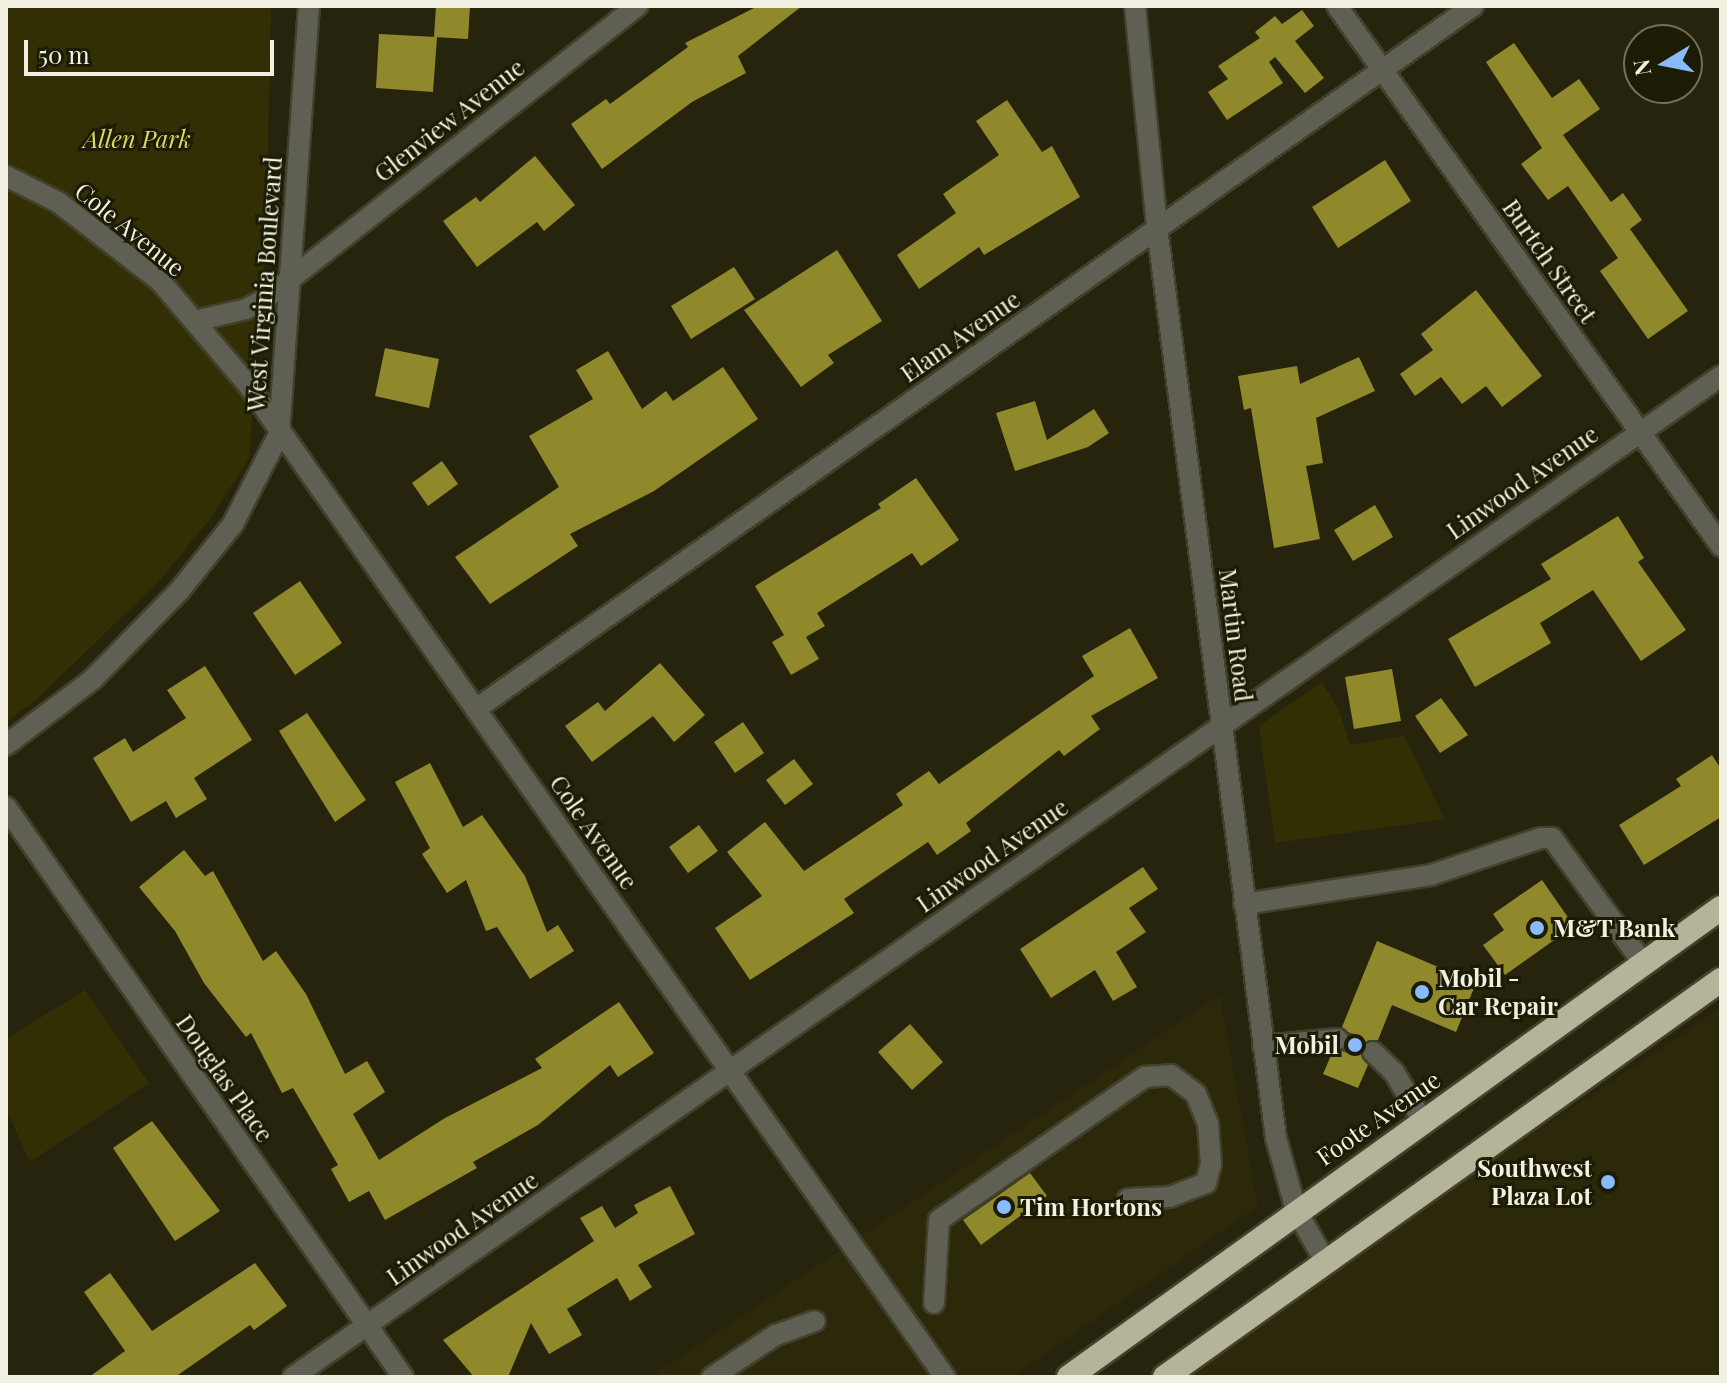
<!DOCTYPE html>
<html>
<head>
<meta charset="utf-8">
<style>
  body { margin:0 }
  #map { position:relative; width:1727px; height:1383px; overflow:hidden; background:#26240d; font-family:"Playfair Display",serif }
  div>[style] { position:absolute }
  .built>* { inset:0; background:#2c290a }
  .green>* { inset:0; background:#322f04 }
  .building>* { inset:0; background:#90892c }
  .minor-tunnel>* { height:20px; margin-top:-10px; transform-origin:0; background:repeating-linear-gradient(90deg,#44432d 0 20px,transparent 0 30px) }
  .roads { filter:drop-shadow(2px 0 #42412b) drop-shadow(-2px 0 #42412b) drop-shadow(0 2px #42412b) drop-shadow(0 -2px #42412b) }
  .minor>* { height:20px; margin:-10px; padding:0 10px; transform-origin:10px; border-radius:10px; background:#605f54 }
  .highway>* { height:24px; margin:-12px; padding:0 12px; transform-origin:12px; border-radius:12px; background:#b5b498 }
  .dots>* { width:22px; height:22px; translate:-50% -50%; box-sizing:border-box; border:4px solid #1c1b04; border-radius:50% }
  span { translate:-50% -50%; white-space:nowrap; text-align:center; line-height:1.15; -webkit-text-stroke:6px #1c1b04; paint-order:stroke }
  .street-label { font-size:24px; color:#f1f0e2 }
  .park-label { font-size:24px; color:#e0d75d; font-style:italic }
  .poi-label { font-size:24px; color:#f1f0e2; font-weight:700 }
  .left { translate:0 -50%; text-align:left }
  .right { translate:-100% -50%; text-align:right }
  .frame { position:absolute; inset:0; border:8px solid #f1f0e2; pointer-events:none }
  .north { position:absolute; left:1623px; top:24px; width:80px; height:80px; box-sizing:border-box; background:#1c1b04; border:2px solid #71705d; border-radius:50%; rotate:260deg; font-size:22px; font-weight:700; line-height:32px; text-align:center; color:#f1f0e2 }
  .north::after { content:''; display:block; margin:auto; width:28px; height:36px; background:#88bafc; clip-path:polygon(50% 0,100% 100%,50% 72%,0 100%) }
  .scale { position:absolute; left:24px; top:40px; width:250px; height:36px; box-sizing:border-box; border:4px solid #f1f0e2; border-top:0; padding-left:10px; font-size:24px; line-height:28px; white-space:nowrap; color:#f1f0e2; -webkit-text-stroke:6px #1c1b04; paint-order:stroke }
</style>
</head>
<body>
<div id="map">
  <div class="built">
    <div style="clip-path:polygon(1220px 995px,1258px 1206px,1012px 1377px,651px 1377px)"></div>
    <div style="clip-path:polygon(1721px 1008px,1721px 1377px,1171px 1377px)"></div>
  </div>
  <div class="green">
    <div style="clip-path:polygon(6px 6px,271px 6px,266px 238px,249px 459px,209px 520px,159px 581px,36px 700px,6px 722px)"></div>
    <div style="clip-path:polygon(1322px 682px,1339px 710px,1350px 745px,1404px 736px,1445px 819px,1275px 843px,1259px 726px)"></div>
    <div style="clip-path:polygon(85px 990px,149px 1083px,30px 1162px,6px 1109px,6px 1039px)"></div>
  </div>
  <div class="building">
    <div style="clip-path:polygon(436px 6px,470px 6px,468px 39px,434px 37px)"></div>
    <div style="clip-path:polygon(758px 6px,802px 6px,738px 56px,746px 73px,692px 102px,602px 169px,571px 124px,606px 99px,610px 104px,688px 47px,685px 43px)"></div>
    <div style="clip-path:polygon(1302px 10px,1314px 26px,1295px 41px,1324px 78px,1305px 93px,1275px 57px,1269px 62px,1283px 83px,1227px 120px,1208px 92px,1228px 79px,1218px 66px,1260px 38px,1255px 32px,1275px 16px,1282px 24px)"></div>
    <div style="clip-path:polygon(379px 34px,437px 37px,433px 92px,376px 88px)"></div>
    <div style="clip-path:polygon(1514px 43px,1552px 98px,1579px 79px,1600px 109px,1563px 135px,1611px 202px,1623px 193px,1642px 220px,1630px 229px,1688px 311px,1648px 339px,1600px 271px,1618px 258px,1568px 186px,1548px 200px,1521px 164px,1542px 148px,1486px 62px)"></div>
    <div style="clip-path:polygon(1007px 100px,1042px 152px,1052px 146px,1080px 197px,984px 255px,979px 247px,919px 289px,897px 255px,956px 213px,943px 194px,999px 155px,976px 121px)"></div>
    <div style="clip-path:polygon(535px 156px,575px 205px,544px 231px,537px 222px,477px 267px,443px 221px,476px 197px,480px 202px)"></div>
    <div style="clip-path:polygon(1385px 160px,1411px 201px,1338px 248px,1312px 207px)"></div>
    <div style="clip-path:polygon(837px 250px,882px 321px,828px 355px,834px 363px,801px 387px,744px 310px)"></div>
    <div style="clip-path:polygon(734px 267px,755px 299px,691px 339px,671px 306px)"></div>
    <div style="clip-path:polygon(1476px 290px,1542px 376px,1502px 407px,1486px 386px,1462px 404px,1441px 377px,1415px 396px,1400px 374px,1433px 350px,1421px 334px)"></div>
    <div style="clip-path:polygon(385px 348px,439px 359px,429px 408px,375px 396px)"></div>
    <div style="clip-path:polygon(608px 351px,642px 409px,666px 391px,673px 401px,723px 367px,758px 419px,654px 491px,570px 534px,578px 546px,490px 604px,455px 557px,559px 487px,529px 436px,593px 399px,576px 370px)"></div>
    <div style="clip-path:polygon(1359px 357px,1375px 391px,1316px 418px,1323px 463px,1306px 466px,1320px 539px,1274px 548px,1251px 408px,1244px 410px,1238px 376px,1297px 366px,1300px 384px)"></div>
    <div style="clip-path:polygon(1035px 401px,1047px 440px,1094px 409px,1109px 433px,1088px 447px,1015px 471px,996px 413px)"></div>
    <div style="clip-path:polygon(442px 461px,458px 484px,428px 506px,412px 483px)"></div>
    <div style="clip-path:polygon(916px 478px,959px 540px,921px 566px,912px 553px,817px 613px,825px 626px,806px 637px,819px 659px,791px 675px,772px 642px,784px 635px,755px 586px,881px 508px,878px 504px)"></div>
    <div style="clip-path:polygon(1375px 505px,1393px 537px,1353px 561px,1334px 530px)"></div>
    <div style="clip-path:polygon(1618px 516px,1644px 558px,1638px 562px,1686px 630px,1641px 661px,1593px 590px,1540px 623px,1551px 643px,1475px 687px,1448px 639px,1551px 579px,1541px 564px)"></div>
    <div style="clip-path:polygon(300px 581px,342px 643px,295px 675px,253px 613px)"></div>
    <div style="clip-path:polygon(1130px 628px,1158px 678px,1091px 716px,1100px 729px,1064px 756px,1059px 750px,966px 823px,971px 831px,937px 855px,928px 842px,844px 899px,854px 913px,750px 980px,715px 928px,762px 896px,727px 852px,765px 822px,804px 871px,903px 805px,896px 794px,929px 771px,939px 784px,1094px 676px,1082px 656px)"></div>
    <div style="clip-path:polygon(660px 663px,705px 715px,674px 742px,653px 716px,592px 762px,565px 726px,598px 702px,605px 711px)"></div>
    <div style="clip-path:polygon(205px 666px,252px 740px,194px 778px,207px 799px,176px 818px,166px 801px,131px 822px,93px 758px,125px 738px,133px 752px,186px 718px,167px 690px)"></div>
    <div style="clip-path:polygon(1392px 669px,1401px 721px,1354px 729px,1345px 677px)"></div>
    <div style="clip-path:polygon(1441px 698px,1468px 735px,1440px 753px,1415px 716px)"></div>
    <div style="clip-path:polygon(307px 713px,366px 800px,335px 822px,279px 731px)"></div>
    <div style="clip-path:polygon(743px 722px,764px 753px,735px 773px,714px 742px)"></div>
    <div style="clip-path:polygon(1712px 755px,1721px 769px,1721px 817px,1644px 865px,1619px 825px,1681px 786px,1676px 779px)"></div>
    <div style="clip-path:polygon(794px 759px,813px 784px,785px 805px,766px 780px)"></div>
    <div style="clip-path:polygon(430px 763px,463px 827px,482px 815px,525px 876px,547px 932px,558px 925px,574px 951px,530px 979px,497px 927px,486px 931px,466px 880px,447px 893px,422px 854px,430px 848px,395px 782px)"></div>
    <div style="clip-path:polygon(699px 825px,718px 851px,688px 873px,669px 847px)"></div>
    <div style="clip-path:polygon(184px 850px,205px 876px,213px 871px,263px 961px,276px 951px,306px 994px,345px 1074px,367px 1061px,385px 1092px,353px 1114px,379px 1160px,445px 1118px,542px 1068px,535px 1059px,619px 1002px,654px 1053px,618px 1077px,610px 1065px,538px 1125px,473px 1162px,477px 1168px,385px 1220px,369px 1191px,349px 1202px,331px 1169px,338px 1165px,293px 1088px,282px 1093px,251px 1033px,246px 1037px,204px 983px,175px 931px,139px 887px)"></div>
    <div style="clip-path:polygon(1143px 867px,1158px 889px,1129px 908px,1146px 932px,1116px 952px,1137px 987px,1113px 1001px,1095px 970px,1051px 998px,1020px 949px)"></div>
    <div style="clip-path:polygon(1542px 880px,1574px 926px,1505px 975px,1483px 945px,1504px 930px,1493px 914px)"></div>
    <div style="clip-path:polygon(1377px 941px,1476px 983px,1456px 1032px,1392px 1005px,1378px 1040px,1369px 1040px,1361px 1048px,1368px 1065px,1358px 1088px,1323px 1074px,1332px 1053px,1350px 1044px,1342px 1027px)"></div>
    <div style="clip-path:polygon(910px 1024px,943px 1062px,912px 1090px,878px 1052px)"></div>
    <div style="clip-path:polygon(152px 1121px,220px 1211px,175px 1241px,113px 1148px)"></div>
    <div style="clip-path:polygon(1030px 1173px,1047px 1196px,981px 1245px,963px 1220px)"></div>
    <div style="clip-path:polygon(670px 1186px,695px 1234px,638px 1265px,652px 1287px,630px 1301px,617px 1278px,567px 1309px,582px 1335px,549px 1354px,531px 1323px,508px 1377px,474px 1377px,443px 1340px,594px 1241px,580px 1218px,602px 1206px,615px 1228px,638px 1213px,634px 1205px)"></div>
    <div style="clip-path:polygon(255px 1263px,287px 1306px,254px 1330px,250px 1325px,175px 1377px,89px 1377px,125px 1351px,84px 1292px,110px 1273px,152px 1331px)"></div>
  </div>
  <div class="minor-tunnel">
    <div style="left:1338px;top:1039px;width:37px;rotate:20deg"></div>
  </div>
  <div class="roads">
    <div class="minor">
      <div style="left:1135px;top:6px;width:223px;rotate:84.3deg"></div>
      <div style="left:1157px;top:228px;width:918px;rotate:82.55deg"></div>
      <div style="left:1276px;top:1138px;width:75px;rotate:74.5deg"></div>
      <div style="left:1296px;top:1210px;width:59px;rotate:60.4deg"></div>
      <div style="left:1337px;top:6px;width:663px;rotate:54.58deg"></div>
      <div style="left:6px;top:176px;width:58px;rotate:26.6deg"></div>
      <div style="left:58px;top:202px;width:130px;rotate:37.8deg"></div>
      <div style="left:161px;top:282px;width:135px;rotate:49.8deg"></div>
      <div style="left:248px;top:385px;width:1212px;rotate:54.91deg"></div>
      <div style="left:195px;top:321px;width:52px;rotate:-13.2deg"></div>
      <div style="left:246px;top:309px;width:21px;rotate:-28deg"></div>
      <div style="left:265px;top:299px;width:474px;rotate:-38.2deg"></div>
      <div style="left:476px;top:709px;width:1220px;rotate:-35.19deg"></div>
      <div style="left:6px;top:745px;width:108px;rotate:-37.1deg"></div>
      <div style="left:92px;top:680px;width:126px;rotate:-45.6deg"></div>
      <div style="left:180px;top:590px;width:85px;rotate:-51.2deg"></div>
      <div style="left:233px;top:524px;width:101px;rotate:-62.9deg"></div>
      <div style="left:279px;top:434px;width:429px;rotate:-86deg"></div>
      <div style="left:6px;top:807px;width:695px;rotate:55.14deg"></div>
      <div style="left:1244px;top:904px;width:189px;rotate:-8.8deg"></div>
      <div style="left:1431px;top:875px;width:116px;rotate:-18.6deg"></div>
      <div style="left:1541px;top:838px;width:11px"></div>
      <div style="left:1552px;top:838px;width:155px;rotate:53.9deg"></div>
      <div style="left:1263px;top:1046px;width:75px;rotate:-5.3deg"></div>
      <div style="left:1373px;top:1052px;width:29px;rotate:44deg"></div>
      <div style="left:1394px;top:1072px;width:56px;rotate:59.7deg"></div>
      <div style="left:934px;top:1303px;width:83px;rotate:-86.6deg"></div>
      <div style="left:939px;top:1220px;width:251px;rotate:-34.8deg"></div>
      <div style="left:1145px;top:1077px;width:26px;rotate:-4deg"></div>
      <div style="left:1171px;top:1075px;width:31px;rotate:37deg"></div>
      <div style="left:1196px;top:1094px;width:32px;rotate:68deg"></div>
      <div style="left:1208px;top:1124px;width:40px;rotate:85.7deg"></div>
      <div style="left:1211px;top:1164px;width:20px;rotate:105deg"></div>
      <div style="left:1206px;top:1183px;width:39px;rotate:159deg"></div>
      <div style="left:1170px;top:1197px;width:42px;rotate:177.3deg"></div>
      <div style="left:293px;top:1377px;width:1744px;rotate:-35.03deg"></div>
      <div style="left:712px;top:1377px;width:77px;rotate:-33.3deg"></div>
      <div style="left:776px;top:1335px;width:41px;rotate:-19.7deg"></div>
    </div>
    <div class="highway">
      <div style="left:1069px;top:1377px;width:803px;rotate:-35.73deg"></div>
      <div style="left:1165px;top:1377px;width:683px;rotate:-35.53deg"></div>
    </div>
  </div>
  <div class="dots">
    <div style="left:1537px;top:928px;background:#88bafc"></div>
    <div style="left:1422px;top:992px;background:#88bafc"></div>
    <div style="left:1355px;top:1045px;background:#88bafc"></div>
    <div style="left:1608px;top:1182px;background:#88bafc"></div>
    <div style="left:1004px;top:1207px;background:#88bafc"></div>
  </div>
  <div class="street-label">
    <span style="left:449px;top:120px;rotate:-38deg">Glenview Avenue</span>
    <span style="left:130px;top:229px;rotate:39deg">Cole Avenue</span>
    <span style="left:1550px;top:261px;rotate:55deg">Burtch Street</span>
    <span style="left:264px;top:284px;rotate:-86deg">West Virginia Boulevard</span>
    <span style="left:960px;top:336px;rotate:-35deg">Elam Avenue</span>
    <span style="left:1522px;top:482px;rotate:-35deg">Linwood Avenue</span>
    <span style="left:1236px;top:635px;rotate:83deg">Martin Road</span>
    <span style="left:594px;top:832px;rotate:55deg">Cole Avenue</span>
    <span style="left:992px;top:855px;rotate:-35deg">Linwood Avenue</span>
    <span style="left:225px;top:1078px;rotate:55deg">Douglas Place</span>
    <span style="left:1378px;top:1118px;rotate:-35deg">Foote Avenue</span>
    <span style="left:462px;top:1228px;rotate:-35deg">Linwood Avenue</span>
  </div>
  <div class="park-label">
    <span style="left:137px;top:139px">Allen Park</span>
  </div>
  <div class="poi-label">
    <span class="left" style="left:1553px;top:928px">M&amp;T Bank</span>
    <span class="left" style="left:1438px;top:992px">Mobil -<br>Car Repair</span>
    <span class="right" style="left:1339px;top:1045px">Mobil</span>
    <span class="right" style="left:1592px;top:1182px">Southwest<br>Plaza Lot</span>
    <span class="left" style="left:1020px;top:1207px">Tim Hortons</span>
  </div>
  <div class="frame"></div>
  <div class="north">N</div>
  <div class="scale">50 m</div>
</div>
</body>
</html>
